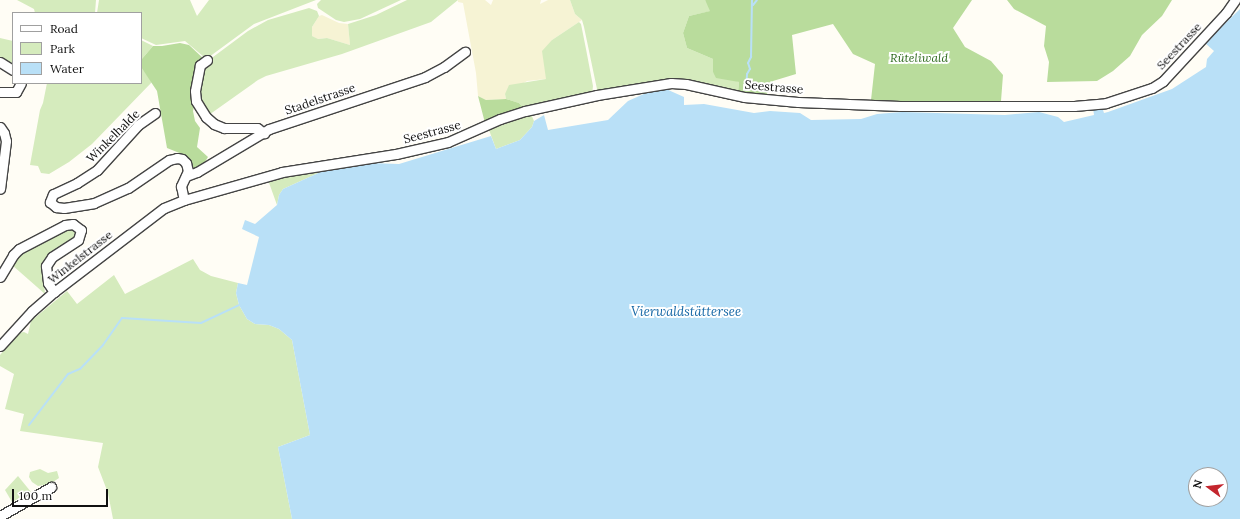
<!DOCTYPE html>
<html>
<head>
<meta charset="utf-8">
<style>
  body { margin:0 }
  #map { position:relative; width:1240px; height:519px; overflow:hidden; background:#fffdf5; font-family:Lora,serif }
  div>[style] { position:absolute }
  .farmland>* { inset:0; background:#f6f3d4 }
  .green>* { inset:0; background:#d5ebbd }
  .forest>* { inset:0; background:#b9dc9c }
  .water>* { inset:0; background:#b9e0f7 }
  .stream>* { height:2px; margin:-1px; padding:0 1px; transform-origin:1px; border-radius:1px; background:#b9e0f7 }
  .roads { filter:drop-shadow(1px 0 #444) drop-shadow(-1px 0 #444) drop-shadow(0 1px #444) drop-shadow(0 -1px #444) }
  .minor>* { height:9px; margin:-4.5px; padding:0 4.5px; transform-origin:4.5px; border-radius:4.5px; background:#fff }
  span { translate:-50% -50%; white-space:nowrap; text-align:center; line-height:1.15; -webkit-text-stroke:4px #fff; paint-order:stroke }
  .street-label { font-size:12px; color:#111 }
  .park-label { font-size:12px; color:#2f6b1f; font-style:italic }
  .water-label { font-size:13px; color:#1768a6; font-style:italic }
  .legend { position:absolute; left:12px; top:12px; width:130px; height:72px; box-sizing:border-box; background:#fff; border:1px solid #a0a0a0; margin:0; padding:5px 7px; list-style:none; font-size:12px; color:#111 }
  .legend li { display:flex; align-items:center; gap:8px; height:20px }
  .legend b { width:20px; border:1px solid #a0a0a0 }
  .north { position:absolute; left:1188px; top:467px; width:40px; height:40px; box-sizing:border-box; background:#fff; border:1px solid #a0a0a0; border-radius:50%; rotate:285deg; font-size:11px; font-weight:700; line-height:16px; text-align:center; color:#111 }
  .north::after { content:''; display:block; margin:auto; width:14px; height:18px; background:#c4262e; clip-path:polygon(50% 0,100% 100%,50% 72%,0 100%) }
  .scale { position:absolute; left:12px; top:489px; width:96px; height:18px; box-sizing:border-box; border:2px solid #111; border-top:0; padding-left:5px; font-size:12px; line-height:14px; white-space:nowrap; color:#111; -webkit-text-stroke:3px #fff; paint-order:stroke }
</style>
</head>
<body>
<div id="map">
  <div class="farmland">
    <div style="clip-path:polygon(458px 0,485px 0,491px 5px,493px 0,541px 0,540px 4px,548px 0,570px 0,575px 14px,582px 20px,552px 40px,546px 79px,527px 81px,505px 94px,506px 99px,486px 100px,478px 96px,476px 73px,463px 3px,458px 2px)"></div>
    <div style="clip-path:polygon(322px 15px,339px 23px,348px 24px,350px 45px,327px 38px,317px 39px,312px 36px,312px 27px,319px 16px)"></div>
  </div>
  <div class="green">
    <div style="clip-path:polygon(17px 0,96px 0,95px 13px,35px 13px,34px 9px)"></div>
    <div style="clip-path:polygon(99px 0,190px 0,197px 16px,209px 0,316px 0,254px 24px,209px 57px,204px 57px,185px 41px,156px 45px,141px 38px,141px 13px,97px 13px)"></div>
    <div style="clip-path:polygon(321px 0,401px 0,360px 19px,344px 22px,336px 20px,318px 8px,317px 4px)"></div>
    <div style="clip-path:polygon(407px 0,458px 0,431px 22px,342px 54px,266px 76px,258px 80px,206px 117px,196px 88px,205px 63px,248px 31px,268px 20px,309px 8px,317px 11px,319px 16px,312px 27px,312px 36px,318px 39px,327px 38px,350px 45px,348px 24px,376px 15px)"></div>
    <div style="clip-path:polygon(570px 0,705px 0,711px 11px,689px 16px,683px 33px,687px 48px,713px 59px,713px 72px,739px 82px,738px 93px,695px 83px,598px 94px,584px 27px,582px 20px,575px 14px)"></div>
    <div style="clip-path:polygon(579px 22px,581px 24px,586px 49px,593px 86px,592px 95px,524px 109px,519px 103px,506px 99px,505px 94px,509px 85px,546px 79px,542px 51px,552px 40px)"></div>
    <div style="clip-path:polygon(0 38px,13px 41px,13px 69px,0 60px)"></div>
    <div style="clip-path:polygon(141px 40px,153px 46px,141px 60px)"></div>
    <div style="clip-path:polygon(141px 67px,152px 82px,92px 144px,69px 162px,49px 174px,41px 173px,38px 166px,30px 165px,40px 110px,43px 103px,47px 83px,141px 83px)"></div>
    <div style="clip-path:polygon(531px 114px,534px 121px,532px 127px,520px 140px,496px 149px,489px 130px)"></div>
    <div style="clip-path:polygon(325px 170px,283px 189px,279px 195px,277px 205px,268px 180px)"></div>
    <div style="clip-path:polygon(69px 227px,74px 228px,78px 235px,47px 256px,42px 265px,45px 294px,12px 265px,22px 252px)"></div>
    <div style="clip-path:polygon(193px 259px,200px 270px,211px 276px,238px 283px,236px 293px,239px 305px,247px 319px,255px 324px,269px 325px,279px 329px,292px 340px,310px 435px,278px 447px,292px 519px,113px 519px,108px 493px,98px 467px,103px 443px,20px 431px,24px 414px,5px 409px,14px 374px,0 366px,0 355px,19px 333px,24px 332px,28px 334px,31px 321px,67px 291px,77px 304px,114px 275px,125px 294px)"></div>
    <div style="clip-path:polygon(40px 469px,48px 473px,57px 471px,59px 478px,50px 484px,38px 486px,32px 482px,29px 477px,30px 472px)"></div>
    <div style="clip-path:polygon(18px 476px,31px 492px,12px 502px,5px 490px)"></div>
  </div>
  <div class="forest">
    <div style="clip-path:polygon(705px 0,972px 0,953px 28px,965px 47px,991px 61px,1003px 75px,1001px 101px,963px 103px,871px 100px,875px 64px,853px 54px,833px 24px,792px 35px,796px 74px,773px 81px,766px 96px,738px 93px,739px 82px,716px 78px,713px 72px,713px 59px,687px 48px,683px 33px,689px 16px,710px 11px)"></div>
    <div style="clip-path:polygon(1007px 0,1172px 0,1162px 16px,1142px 35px,1130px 56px,1113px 71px,1097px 81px,1047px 82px,1049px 62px,1044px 46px,1046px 26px,1014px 9px)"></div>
    <div style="clip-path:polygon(180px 43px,189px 45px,205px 60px,193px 111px,195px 121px,200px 128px,197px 147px,208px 157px,203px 165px,194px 169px,182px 154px,167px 148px,157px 91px,141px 67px,141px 60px,153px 46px,162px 46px)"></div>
    <div style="clip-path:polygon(478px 96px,486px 100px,506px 99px,519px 103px,524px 109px,485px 123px)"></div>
  </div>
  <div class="water">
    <div style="clip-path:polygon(evenodd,1240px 9px,1240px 519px,292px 519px,278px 447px,310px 435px,292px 340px,279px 329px,269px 325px,255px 324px,247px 319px,239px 305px,236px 293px,238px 283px,247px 285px,259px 237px,242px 229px,245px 220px,255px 224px,277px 205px,279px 195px,283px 189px,325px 170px,370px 163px,399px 164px,491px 136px,496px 149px,520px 140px,532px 127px,534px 121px,544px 115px,548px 130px,608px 120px,628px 101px,655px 89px,666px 89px,684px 97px,684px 105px,704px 104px,754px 113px,770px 111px,800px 113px,811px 120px,861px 119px,877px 114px,902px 112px,1005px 115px,1039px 112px,1058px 117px,1064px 122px,1094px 115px,1093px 108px,1098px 107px,1099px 110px,1103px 110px,1104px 113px,1108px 112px,1172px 89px,1206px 67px,1207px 59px,1214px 51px,1205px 43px,1240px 9px,1196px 475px,1220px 475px,1220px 499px,1196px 499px,1196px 475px)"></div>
  </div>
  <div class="stream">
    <div style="left:753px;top:5px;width:6px;rotate:-51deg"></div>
    <div style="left:746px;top:89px;width:15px;rotate:-86deg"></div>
    <div style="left:747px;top:74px;width:6px;rotate:-59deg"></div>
    <div style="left:750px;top:69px;width:6px;rotate:-108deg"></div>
    <div style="left:748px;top:63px;width:7px;rotate:-63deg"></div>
    <div style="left:751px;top:57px;width:57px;rotate:-89deg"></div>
    <div style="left:29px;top:425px;width:64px;rotate:-52.6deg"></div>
    <div style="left:68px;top:374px;width:13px;rotate:-23deg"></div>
    <div style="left:80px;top:369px;width:33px;rotate:-46deg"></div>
    <div style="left:103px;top:345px;width:33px;rotate:-55deg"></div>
    <div style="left:122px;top:318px;width:79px;rotate:3.6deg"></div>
    <div style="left:201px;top:323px;width:42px;rotate:-25.3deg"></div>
  </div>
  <div class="roads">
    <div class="minor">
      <div style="left:207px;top:60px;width:9px;rotate:144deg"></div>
      <div style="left:200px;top:65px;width:26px;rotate:101deg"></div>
      <div style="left:195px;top:91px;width:10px;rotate:84deg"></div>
      <div style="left:196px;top:101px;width:19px;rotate:58deg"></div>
      <div style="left:206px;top:117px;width:11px;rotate:41deg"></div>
      <div style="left:214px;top:124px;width:11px;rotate:22deg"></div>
      <div style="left:224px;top:128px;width:33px"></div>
      <div style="left:257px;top:128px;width:9px;rotate:36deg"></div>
      <div style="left:0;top:62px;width:15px;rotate:32deg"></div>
      <div style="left:0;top:92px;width:16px"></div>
      <div style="left:16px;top:92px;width:10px;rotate:-61deg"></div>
      <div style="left:155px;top:113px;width:21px;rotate:145deg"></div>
      <div style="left:138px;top:125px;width:61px;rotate:132.3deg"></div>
      <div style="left:97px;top:170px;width:24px;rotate:147deg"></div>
      <div style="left:77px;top:183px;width:26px;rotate:155deg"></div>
      <div style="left:53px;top:194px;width:9px;rotate:111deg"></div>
      <div style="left:50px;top:202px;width:8px;rotate:40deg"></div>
      <div style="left:56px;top:207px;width:8px;rotate:7deg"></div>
      <div style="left:64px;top:208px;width:30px;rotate:-9deg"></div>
      <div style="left:94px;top:203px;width:37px;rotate:-24deg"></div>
      <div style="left:128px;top:188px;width:50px;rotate:-34.3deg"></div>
      <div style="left:169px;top:160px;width:8px;rotate:-14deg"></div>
      <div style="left:177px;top:158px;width:5px;rotate:11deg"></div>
      <div style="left:182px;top:159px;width:6px;rotate:45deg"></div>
      <div style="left:186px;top:163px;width:8px;rotate:76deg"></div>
      <div style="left:188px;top:171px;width:17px;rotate:115deg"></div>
      <div style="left:181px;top:186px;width:14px;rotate:78deg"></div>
      <div style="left:0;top:127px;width:7px;rotate:56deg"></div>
      <div style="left:4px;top:133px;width:8px;rotate:76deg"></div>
      <div style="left:6px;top:141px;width:48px;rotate:97.1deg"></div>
      <div style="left:186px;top:176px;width:12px;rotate:-20deg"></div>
      <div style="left:197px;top:172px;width:84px;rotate:-30.8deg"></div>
      <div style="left:269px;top:129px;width:164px;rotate:-18.4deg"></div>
      <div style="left:425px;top:77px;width:21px;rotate:-28deg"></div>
      <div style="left:444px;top:67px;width:26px;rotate:-36deg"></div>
      <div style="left:0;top:277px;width:26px;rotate:-59deg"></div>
      <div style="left:13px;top:255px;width:8px;rotate:-45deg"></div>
      <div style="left:19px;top:249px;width:52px;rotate:-27.6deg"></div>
      <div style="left:65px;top:225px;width:8px;rotate:-7deg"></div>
      <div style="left:73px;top:224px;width:10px;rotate:37deg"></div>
      <div style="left:81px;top:230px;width:10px;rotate:107deg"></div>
      <div style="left:78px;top:240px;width:31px;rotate:147deg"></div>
      <div style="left:52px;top:257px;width:11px;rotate:124deg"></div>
      <div style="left:46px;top:266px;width:17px;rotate:83deg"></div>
      <div style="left:48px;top:283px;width:11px;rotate:56deg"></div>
      <div style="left:0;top:346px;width:47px;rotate:-47.6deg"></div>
      <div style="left:32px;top:311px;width:29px;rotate:-41deg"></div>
      <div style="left:54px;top:292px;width:138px;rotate:-37.4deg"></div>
      <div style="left:164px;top:208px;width:22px;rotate:-22deg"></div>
      <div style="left:184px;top:200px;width:102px;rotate:-15.9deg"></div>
      <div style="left:282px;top:172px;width:115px;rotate:-9deg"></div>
      <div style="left:396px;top:154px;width:53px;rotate:-13deg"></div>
      <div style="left:448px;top:142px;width:57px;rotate:-23.9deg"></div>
      <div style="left:500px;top:119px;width:26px;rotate:-18deg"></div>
      <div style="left:525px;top:111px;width:74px;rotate:-12.5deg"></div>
      <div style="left:597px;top:95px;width:75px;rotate:-9.2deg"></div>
      <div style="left:671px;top:83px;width:15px;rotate:4deg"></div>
      <div style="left:686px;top:84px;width:59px;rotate:12.6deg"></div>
      <div style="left:744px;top:97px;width:54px;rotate:5.3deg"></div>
      <div style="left:798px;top:102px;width:102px;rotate:2.2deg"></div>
      <div style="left:900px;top:106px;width:174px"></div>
      <div style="left:1074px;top:106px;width:32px;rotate:-5deg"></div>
      <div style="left:1106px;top:103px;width:48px;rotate:-18.1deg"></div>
      <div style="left:1152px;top:88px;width:13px;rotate:-32deg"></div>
      <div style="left:1163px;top:81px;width:93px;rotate:-47.2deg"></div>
      <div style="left:1226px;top:13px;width:16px;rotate:-55deg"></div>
      <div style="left:0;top:516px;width:59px;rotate:-29.6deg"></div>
    </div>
  </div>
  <div class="street-label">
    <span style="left:1179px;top:46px;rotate:-47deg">Seestrasse</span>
    <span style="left:774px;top:87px;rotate:5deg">Seestrasse</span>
    <span style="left:320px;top:99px;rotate:-19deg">Stadelstrasse</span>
    <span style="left:432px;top:132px;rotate:-15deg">Seestrasse</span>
    <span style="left:113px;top:136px;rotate:-45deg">Winkelhalde</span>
    <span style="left:80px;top:257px;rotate:-38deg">Winkelstrasse</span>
  </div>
  <div class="park-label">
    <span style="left:919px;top:58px">Rüteliwald</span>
  </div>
  <div class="water-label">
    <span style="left:686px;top:312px">Vierwaldstättersee</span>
  </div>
  <ul class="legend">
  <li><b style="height:5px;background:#fff"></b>Road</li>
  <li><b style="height:11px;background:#d5ebbd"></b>Park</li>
  <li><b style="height:11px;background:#b9e0f7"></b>Water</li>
  </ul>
  <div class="north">N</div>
  <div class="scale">100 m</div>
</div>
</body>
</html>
